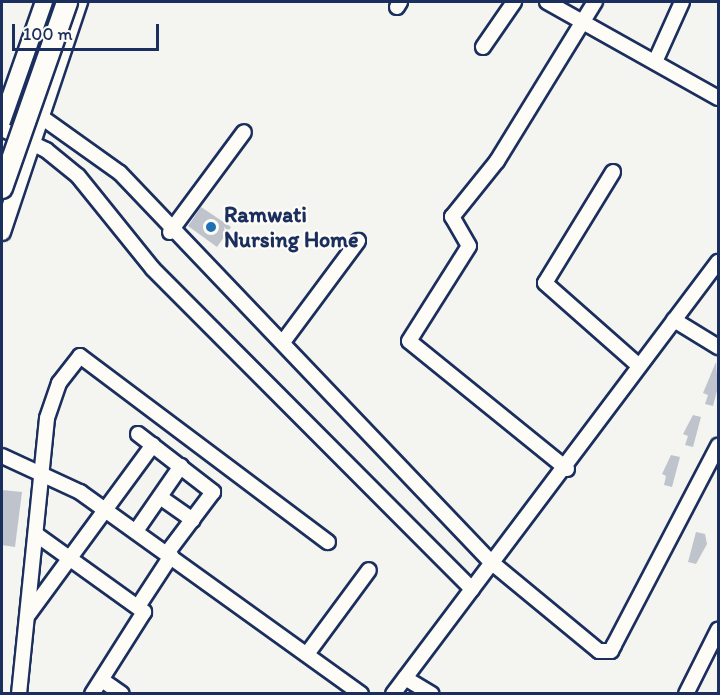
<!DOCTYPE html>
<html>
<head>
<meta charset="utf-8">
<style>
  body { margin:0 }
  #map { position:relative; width:720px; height:695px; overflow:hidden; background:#f4f4f1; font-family:Itim,sans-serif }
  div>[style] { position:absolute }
  .building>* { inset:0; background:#bfc3cc }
  .roads { filter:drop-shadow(2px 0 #1b2f5e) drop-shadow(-2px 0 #1b2f5e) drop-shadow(0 2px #1b2f5e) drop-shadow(0 -2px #1b2f5e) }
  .minor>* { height:14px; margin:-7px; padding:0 7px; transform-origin:7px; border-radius:7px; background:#fdfcf7 }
  .major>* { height:16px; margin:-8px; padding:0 8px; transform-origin:8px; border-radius:8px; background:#fdfcf7 }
  .bridges { filter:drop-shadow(2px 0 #1b2f5e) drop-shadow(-2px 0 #1b2f5e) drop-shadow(0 2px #1b2f5e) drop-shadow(0 -2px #1b2f5e) }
  .highway-bridge>* { height:20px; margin:-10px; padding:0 10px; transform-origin:10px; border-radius:10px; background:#fdfcf7 }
  .dots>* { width:16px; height:16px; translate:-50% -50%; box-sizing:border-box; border:3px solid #fdfcf7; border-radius:50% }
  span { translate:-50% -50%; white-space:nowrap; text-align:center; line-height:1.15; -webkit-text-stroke:4.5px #fdfcf7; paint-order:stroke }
  .poi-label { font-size:22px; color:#1b2f5e; font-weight:700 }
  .left { translate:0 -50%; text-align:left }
  .frame { position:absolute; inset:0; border:3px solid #1b2f5e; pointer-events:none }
  .scale { position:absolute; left:12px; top:24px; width:147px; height:27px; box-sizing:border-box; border:3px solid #1b2f5e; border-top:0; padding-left:8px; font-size:18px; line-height:21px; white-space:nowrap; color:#1b2f5e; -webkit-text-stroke:4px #fdfcf7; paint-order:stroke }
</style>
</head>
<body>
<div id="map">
  <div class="building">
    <div style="clip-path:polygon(201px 207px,231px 227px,217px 247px,188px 226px)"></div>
    <div style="clip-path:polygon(716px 362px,718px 387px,713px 406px,705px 404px,708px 395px,703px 393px)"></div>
    <div style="clip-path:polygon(693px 415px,701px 417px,693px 447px,685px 445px,688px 436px,683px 434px)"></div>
    <div style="clip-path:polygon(671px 455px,680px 457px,672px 487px,664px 485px,666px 476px,662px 474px)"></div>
    <div style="clip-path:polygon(2px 490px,22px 492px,15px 547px,2px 545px)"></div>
    <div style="clip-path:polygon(696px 532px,705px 534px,707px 544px,696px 564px,688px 562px)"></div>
  </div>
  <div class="roads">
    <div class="minor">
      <div style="left:547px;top:2px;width:196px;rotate:29.3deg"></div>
      <div style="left:397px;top:7px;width:6px;rotate:-59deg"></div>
      <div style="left:483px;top:47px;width:55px;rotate:-55.4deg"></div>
      <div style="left:655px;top:62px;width:66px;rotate:-65.8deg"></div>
      <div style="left:40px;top:116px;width:98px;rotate:35.5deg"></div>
      <div style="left:120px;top:173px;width:538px;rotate:46.36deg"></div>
      <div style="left:491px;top:562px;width:140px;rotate:39.5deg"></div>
      <div style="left:599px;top:651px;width:12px"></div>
      <div style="left:611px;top:651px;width:7px;rotate:-63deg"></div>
      <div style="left:614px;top:645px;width:225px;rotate:-62.4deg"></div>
      <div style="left:2px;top:129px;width:49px;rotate:25.5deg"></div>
      <div style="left:46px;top:150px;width:41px;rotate:39.1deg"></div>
      <div style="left:78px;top:176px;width:119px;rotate:51.1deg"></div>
      <div style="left:153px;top:269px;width:452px;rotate:45.1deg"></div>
      <div style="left:613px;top:172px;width:130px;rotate:121.5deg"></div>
      <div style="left:545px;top:283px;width:125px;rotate:41.4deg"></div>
      <div style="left:170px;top:232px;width:124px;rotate:-53.5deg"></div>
      <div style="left:674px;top:320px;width:52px;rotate:31.5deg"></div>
      <div style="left:283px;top:342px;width:126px;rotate:-53.4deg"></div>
      <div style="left:138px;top:434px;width:95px;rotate:37.7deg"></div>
      <div style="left:213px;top:492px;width:76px;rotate:127deg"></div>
      <div style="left:2px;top:456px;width:86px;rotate:24.8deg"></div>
      <div style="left:80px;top:492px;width:346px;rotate:35.7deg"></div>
      <div style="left:567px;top:469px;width:203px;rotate:-141deg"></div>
      <div style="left:409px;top:341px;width:112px;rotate:-57.7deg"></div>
      <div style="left:469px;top:246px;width:34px;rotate:-120deg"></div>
      <div style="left:452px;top:217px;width:72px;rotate:-51.2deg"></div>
      <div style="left:497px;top:161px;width:187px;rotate:-58.4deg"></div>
      <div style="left:160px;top:497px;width:40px;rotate:34.9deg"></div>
      <div style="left:136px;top:531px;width:79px;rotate:-55.3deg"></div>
      <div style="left:37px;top:535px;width:132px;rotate:35.7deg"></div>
      <div style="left:144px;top:612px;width:97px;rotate:122.4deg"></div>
      <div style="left:139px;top:605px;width:59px;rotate:-56.9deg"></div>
      <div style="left:28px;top:615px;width:211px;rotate:-53.7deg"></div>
      <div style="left:307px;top:654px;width:104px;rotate:-53.6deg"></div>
      <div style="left:405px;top:678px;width:31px;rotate:31deg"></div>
      <div style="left:102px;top:680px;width:24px;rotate:35deg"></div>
      <div style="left:19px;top:694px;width:277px;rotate:-84.2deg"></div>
      <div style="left:47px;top:418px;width:37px;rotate:-71deg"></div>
      <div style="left:59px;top:383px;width:34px;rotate:-52deg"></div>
      <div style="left:80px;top:356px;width:310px;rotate:36.9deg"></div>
      <div style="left:393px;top:694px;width:541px;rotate:-53.05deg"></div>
      <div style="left:686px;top:694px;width:72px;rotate:-63.4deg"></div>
    </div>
    <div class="major">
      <div style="left:2px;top:121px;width:126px;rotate:-70.6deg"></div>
      <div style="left:2px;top:232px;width:243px;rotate:-71.5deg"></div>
    </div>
  </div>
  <div class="bridges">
    <div class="highway-bridge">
      <div style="left:2px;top:188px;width:197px;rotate:-70.7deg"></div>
    </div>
  </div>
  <div class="dots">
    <div style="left:211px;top:227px;background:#1f6fb2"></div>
  </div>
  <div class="poi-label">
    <span class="left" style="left:224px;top:227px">Ramwati<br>Nursing Home</span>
  </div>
  <div class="frame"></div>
  <div class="scale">100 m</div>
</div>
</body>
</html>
